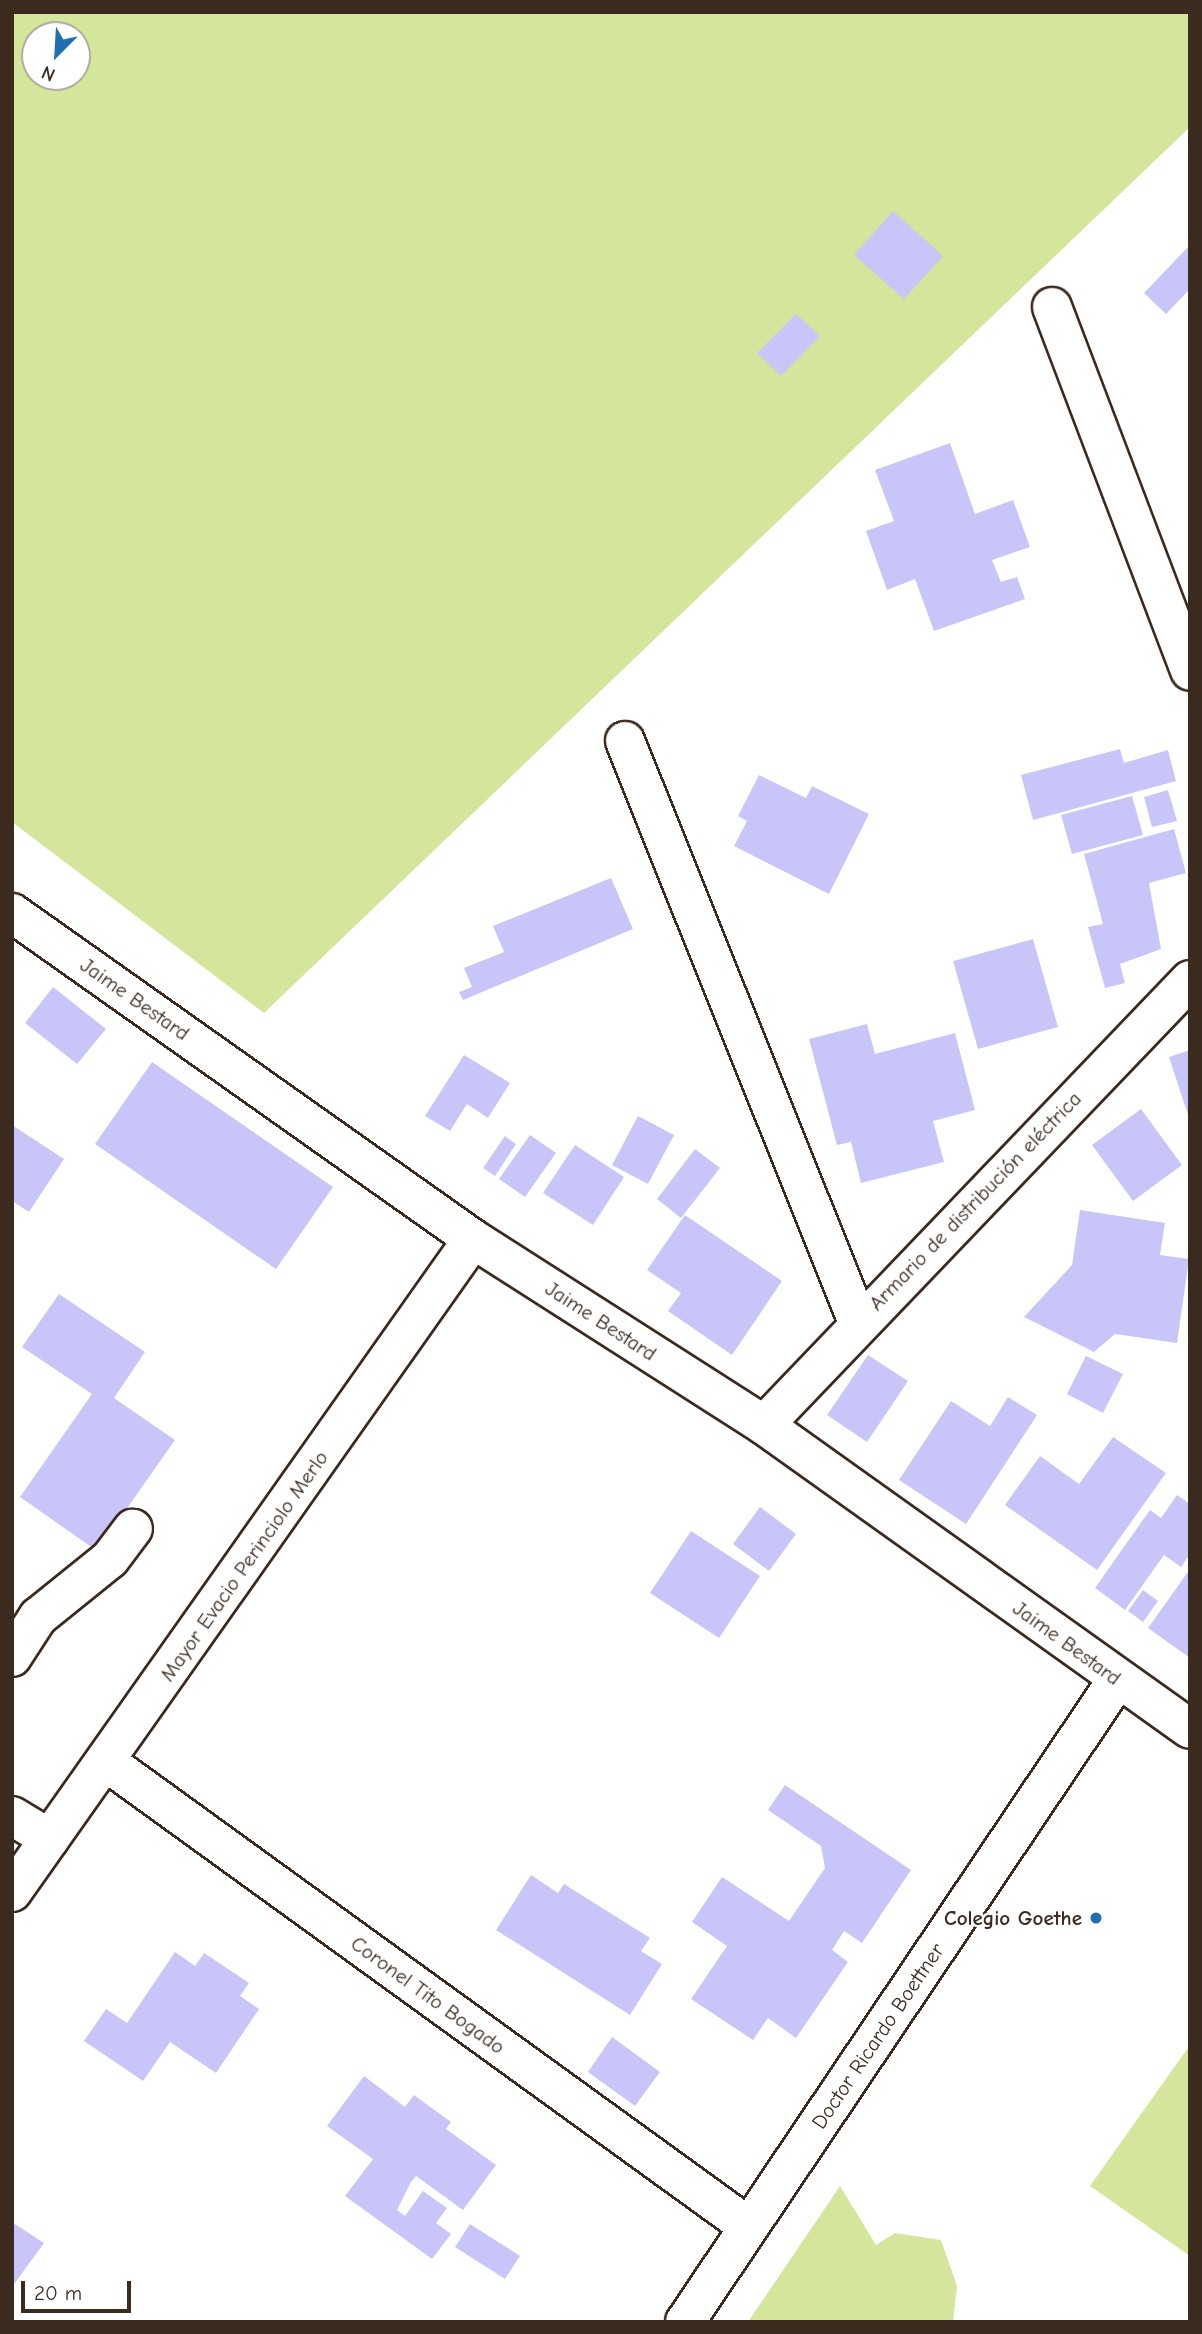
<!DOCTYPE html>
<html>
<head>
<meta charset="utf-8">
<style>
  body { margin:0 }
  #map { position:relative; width:1202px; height:2334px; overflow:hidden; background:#fff; font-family:"Comic Neue",sans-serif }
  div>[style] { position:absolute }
  .green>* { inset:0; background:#d3e69b }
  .building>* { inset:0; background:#c8c6f9 }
  .roads { filter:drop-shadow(2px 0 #3b2a1e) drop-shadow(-2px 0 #3b2a1e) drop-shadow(0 2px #3b2a1e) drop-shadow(0 -2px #3b2a1e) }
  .minor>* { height:38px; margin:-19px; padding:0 19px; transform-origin:19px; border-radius:19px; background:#fff }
  .dots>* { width:19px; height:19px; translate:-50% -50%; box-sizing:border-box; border:4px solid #fff; border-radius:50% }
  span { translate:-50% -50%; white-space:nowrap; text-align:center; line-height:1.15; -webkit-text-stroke:5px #fff; paint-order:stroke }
  .street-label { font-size:21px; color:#3b2a1e }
  .poi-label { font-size:21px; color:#3b2a1e; font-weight:700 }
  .right { translate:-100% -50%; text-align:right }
  .frame { position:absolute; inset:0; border:14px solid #3b2a1e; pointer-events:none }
  .north { position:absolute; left:21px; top:21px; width:70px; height:70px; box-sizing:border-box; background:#fff; border:2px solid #b1aaa5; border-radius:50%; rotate:204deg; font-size:19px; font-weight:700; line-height:28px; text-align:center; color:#3b2a1e }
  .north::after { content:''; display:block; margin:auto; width:24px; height:32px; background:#1f6fb2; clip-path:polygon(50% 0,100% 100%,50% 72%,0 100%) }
  .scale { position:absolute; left:21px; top:2281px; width:110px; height:32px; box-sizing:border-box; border:4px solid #3b2a1e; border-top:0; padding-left:9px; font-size:21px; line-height:24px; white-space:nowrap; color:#3b2a1e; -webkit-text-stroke:5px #fff; paint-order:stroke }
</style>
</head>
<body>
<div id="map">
  <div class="green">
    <div style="clip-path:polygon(evenodd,12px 12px,1190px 12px,1190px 127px,264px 1013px,12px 822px,12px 12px,35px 35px,77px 35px,77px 77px,35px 77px,35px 35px)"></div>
    <div style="clip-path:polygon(1190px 2045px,1190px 2256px,1090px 2186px)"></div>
    <div style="clip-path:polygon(840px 2186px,876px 2245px,895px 2233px,941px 2240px,957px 2286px,953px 2322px,748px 2322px)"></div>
  </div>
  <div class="building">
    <div style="clip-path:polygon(893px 211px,943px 256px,904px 299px,854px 255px)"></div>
    <div style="clip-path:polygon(1190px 245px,1190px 289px,1166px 314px,1144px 293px)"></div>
    <div style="clip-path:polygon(796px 314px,820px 336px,781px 376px,757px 353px)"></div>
    <div style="clip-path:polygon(950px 443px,975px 514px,1013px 500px,1030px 547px,992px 560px,1001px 582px,1017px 577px,1025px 599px,934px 631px,915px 579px,887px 590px,866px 531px,894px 521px,875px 470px)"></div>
    <div style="clip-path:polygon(1120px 749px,1124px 763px,1168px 750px,1176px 781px,1033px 820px,1021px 775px)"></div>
    <div style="clip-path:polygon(759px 775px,806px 798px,812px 786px,869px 814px,829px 894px,734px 846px,747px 821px,738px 816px)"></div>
    <div style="clip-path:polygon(1168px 790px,1177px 821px,1152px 827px,1144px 797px)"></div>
    <div style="clip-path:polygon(1132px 796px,1143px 835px,1072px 854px,1061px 815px)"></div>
    <div style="clip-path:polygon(1174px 829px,1186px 873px,1149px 883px,1161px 949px,1120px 964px,1125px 983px,1105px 988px,1088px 927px,1103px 924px,1084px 854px)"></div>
    <div style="clip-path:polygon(611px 878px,633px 929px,463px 1000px,459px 992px,472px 987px,464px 968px,504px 952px,493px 926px)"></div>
    <div style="clip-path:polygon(1033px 939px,1058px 1027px,978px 1049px,953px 961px)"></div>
    <div style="clip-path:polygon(53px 987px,106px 1029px,77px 1064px,25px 1023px)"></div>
    <div style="clip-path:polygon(867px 1024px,875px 1054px,955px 1033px,975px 1110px,933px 1121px,944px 1162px,861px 1183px,851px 1142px,837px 1145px,809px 1039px)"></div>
    <div style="clip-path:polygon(1190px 1050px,1190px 1118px,1189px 1118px,1169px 1057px)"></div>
    <div style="clip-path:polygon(464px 1055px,510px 1083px,488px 1118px,467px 1104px,450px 1131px,425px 1116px)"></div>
    <div style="clip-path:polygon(152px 1062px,333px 1187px,276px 1269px,95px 1144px)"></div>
    <div style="clip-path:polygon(1141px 1109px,1182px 1165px,1133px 1201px,1092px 1145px)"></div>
    <div style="clip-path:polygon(638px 1116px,674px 1135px,648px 1184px,612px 1165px)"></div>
    <div style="clip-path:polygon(12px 1125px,64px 1159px,29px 1212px,12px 1201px)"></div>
    <div style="clip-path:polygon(530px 1135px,556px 1153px,525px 1197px,499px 1179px)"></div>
    <div style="clip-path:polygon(505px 1136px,516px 1144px,495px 1176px,483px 1168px)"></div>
    <div style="clip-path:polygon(575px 1145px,624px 1177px,593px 1225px,543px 1193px)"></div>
    <div style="clip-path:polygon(695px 1149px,720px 1168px,681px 1218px,657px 1199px)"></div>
    <div style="clip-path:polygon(1080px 1210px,1165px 1223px,1160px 1255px,1189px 1259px,1177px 1343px,1115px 1334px,1094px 1352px,1024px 1317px,1072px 1265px)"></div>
    <div style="clip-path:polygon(685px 1215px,782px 1281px,732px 1355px,668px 1311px,681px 1293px,647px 1270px)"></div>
    <div style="clip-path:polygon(59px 1294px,145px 1352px,114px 1398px,175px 1440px,97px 1551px,20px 1497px,92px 1394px,22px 1347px)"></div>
    <div style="clip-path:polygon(868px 1355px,908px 1381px,867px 1442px,827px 1415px)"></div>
    <div style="clip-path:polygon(1086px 1356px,1123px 1374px,1103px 1413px,1067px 1394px)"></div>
    <div style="clip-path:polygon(1008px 1397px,1037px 1415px,966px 1524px,899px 1480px,951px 1401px,990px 1426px)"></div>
    <div style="clip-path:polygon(1113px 1437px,1166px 1473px,1097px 1570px,1005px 1505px,1040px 1456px,1079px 1484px)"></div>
    <div style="clip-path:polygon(1177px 1495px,1190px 1504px,1190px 1554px,1181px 1567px,1164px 1555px,1125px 1610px,1095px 1588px,1150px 1510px,1161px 1518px)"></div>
    <div style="clip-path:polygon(760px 1507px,796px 1534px,769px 1571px,733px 1544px)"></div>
    <div style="clip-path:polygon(691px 1531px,760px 1576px,719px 1638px,650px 1593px)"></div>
    <div style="clip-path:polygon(1190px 1569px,1190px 1658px,1148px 1628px)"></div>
    <div style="clip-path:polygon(1143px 1590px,1158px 1601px,1143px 1622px,1128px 1611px)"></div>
    <div style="clip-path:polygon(785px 1785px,911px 1870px,862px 1943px,844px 1931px,832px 1950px,848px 1962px,796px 2038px,768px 2018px,753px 2040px,691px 1999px,727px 1946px,692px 1922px,722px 1877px,789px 1921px,825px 1868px,821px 1846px,768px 1810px)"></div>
    <div style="clip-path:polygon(531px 1875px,558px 1893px,564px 1884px,650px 1938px,641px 1951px,662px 1964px,630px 2015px,496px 1930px)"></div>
    <div style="clip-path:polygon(175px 1952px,195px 1966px,204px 1953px,249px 1983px,240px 1996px,259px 2009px,216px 2073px,170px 2042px,143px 2081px,84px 2041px,106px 2009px,127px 2023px)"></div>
    <div style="clip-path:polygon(612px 2037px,660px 2072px,635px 2106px,588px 2072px)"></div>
    <div style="clip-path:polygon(364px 2076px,405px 2107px,414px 2095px,451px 2122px,446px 2129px,496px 2165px,463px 2210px,416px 2176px,411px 2182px,397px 2210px,405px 2216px,423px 2191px,447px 2208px,436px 2223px,451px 2234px,432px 2259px,345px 2196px,373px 2159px,327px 2126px)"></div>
    <div style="clip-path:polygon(15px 2224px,44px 2243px,12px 2287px,12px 2227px)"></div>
    <div style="clip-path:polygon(470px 2224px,520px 2256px,505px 2279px,455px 2247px)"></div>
  </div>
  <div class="roads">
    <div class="minor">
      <div style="left:1052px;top:307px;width:389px;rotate:69.2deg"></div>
      <div style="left:625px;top:741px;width:626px;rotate:68.15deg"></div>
      <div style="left:12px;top:913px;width:565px;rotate:35.27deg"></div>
      <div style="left:473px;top:1239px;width:345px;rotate:32.6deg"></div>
      <div style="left:764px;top:1425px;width:523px;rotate:35.51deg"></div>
      <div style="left:764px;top:1425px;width:616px;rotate:-46.25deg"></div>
      <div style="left:12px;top:1657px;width:48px;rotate:-57deg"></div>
      <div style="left:38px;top:1617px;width:92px;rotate:-38.9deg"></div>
      <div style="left:110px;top:1559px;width:38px;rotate:-53deg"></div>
      <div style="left:108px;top:1763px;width:791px;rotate:35.9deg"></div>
      <div style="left:12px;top:1816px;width:44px;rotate:31.2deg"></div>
      <div style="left:12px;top:1892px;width:799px;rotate:-54.78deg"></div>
      <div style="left:685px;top:2322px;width:774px;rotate:-56.06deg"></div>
    </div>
  </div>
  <div class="dots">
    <div style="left:1096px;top:1918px;background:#1f6fb2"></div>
  </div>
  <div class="street-label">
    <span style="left:135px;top:999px;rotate:35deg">Jaime Bestard</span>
    <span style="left:975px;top:1201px;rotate:-46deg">Armario de distribución eléctrica</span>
    <span style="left:601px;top:1321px;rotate:33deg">Jaime Bestard</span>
    <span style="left:244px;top:1566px;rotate:-55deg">Mayor Evacio Perinciolo Merlo</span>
    <span style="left:1067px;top:1643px;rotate:36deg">Jaime Bestard</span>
    <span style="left:428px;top:1995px;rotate:36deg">Coronel Tito Bogado</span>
    <span style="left:878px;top:2036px;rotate:-56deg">Doctor Ricardo Boettner</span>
  </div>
  <div class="poi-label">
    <span class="right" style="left:1082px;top:1918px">Colegio Goethe</span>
  </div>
  <div class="frame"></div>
  <div class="north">N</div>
  <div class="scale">20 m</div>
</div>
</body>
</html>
